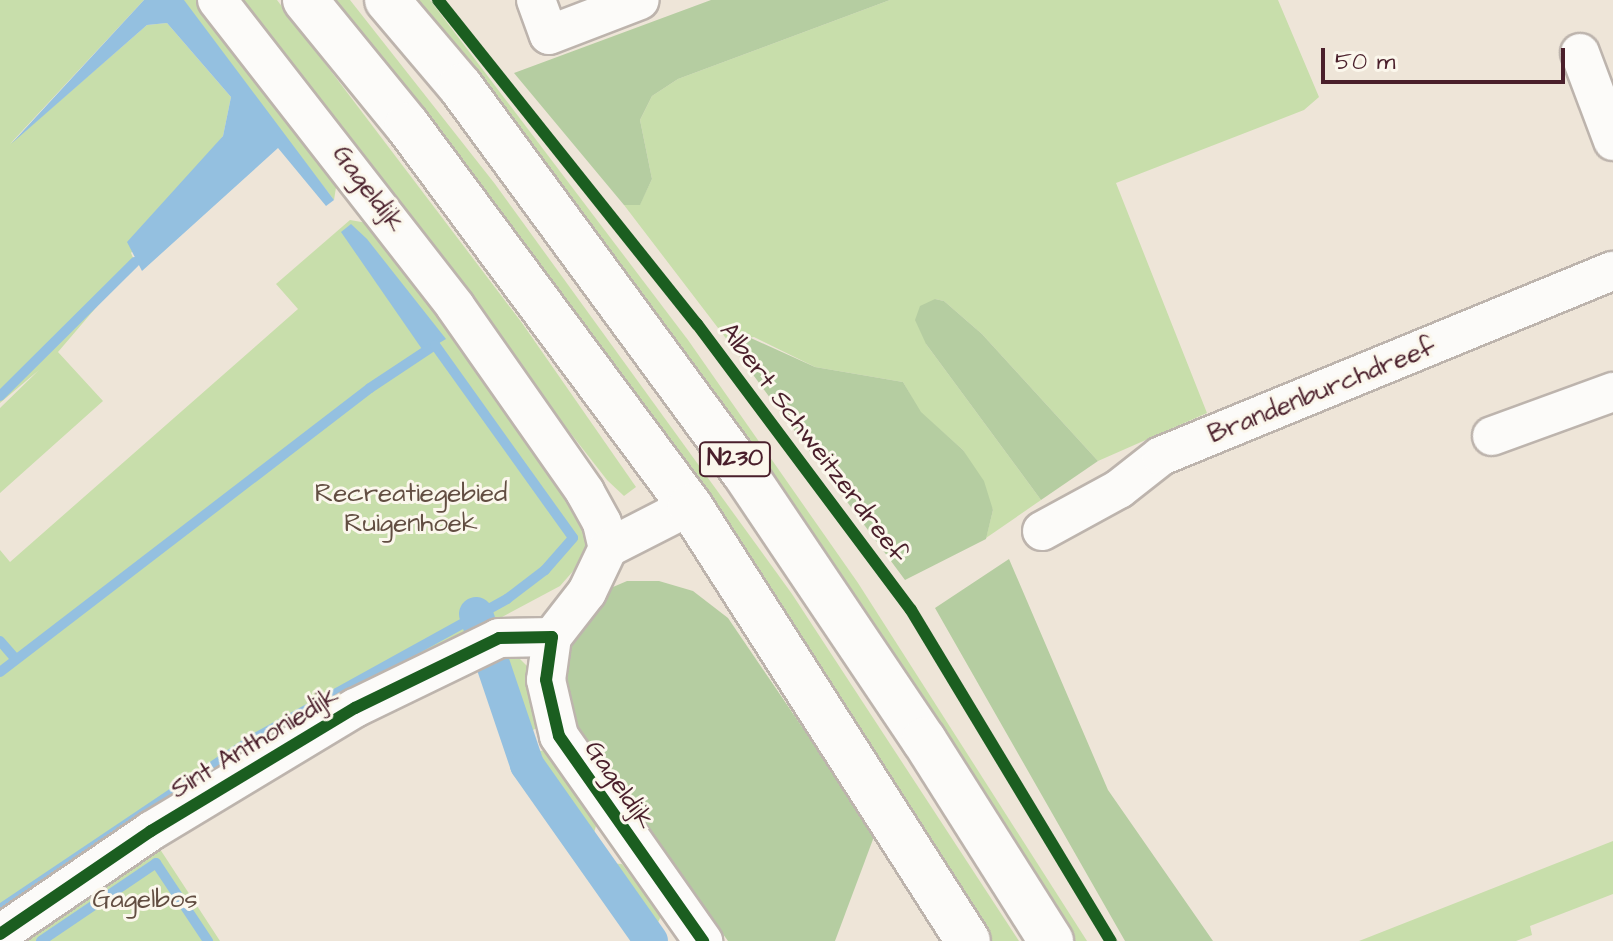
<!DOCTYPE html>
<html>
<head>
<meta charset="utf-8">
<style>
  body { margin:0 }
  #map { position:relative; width:1613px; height:941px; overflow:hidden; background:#eee5d8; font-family:"Architects Daughter",sans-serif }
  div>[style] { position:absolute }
  .green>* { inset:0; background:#c8deab }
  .forest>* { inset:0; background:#b5cda1 }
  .water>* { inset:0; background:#94c0e0 }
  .stream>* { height:10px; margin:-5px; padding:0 5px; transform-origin:5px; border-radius:5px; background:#94c0e0 }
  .canal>* { height:34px; margin:-17px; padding:0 17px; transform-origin:17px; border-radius:17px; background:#94c0e0 }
  .roads { filter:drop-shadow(2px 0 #bdb4ad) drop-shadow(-2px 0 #bdb4ad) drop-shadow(0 2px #bdb4ad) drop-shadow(0 -2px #bdb4ad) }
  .street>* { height:38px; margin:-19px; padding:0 19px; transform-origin:19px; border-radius:19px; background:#fcfbf9 }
  .highway>* { height:44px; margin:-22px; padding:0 22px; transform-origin:22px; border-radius:22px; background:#fcfbf9 }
  .cycleway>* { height:12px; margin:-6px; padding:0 6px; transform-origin:6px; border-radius:6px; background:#1b5e20 }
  span { translate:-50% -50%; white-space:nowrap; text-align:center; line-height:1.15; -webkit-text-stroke:6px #fbf7ec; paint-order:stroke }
  .shield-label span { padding:2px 6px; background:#fbf7ec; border:2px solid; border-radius:6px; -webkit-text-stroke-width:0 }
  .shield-label { font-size:24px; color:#4a1f2b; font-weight:700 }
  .street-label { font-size:26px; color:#4a1f2b }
  .park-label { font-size:26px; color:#624e42 }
  .scale { position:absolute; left:1321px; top:48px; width:244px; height:36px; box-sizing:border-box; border:4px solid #4a1f2b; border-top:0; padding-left:10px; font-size:24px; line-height:28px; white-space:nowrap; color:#4a1f2b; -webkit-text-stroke:6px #fbf7ec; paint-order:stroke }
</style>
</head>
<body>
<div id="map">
  <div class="green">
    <div style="clip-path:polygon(0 0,144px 0,10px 144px,147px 25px,167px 23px,231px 97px,223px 136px,131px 253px,135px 262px,58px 352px,103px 401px,0 493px,0 408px,39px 370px,0 403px)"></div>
    <div style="clip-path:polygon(179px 0,203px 0,338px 175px,334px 200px)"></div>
    <div style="clip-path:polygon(233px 0,277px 0,522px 323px,636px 487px,624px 496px,607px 480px)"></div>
    <div style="clip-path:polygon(318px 0,350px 0,495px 184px,792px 594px,1019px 941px,987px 941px)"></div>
    <div style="clip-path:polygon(406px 0,430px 0,688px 340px,858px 583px,1087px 941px,1064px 941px)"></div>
    <div style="clip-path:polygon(890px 0,1278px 0,1319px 97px,1304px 110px,1116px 183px,1207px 413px,1098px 461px,982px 334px,944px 301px,935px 299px,926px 344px,1041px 500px,986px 538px,993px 510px,963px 450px,920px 412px,903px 382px,815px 367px,754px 337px,728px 341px,624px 205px,640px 204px,652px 179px,640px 120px,652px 96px,678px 79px)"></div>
    <div style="clip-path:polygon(350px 220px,373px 224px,584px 517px,589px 553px,560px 586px,352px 697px,0 917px,0 550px,10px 562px,298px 309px,276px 284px)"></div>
    <div style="clip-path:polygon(496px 655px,518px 657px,532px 671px,541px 726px,525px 734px)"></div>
    <div style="clip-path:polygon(548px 750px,596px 826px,590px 846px,530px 752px)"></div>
    <div style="clip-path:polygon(1613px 841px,1613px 894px,1530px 926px,1532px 935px,1516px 941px,1359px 941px)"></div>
    <div style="clip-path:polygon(156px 843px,220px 941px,16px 941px)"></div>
    <div style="clip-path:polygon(606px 863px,622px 864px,661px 916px,654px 931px)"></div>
  </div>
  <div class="forest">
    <div style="clip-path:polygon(711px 0,890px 0,678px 79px,652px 96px,640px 120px,652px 179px,640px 205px,624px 205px,514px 73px)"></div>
    <div style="clip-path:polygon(935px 299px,944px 301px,982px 334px,1098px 461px,1041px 500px,926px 344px,915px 320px,920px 306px)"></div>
    <div style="clip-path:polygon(744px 335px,815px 367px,903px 382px,921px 412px,963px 450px,984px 481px,993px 510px,986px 539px,905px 580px,728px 341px)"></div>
    <div style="clip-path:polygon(1009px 559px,1108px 790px,1213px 941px,1125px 941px,935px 608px)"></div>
    <div style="clip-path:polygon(627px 581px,659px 581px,693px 591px,728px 618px,875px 834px,835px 941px,728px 941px,586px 745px,567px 706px,563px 656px,599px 593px)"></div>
  </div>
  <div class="water">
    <div style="clip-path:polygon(144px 0,184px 0,334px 200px,326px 206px,278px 148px,142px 271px,127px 242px,223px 136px,231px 97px,167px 23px,147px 25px,11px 144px)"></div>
    <div style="clip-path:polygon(351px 224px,367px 239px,446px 339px,424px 352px,341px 232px)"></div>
  </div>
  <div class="stream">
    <div style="left:0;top:396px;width:190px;rotate:-44.8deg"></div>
    <div style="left:0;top:641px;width:23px;rotate:49deg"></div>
    <div style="left:0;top:672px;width:466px;rotate:-37.5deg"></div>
    <div style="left:370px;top:388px;width:78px;rotate:-33.5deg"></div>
    <div style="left:435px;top:345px;width:237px;rotate:54.4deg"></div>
    <div style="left:573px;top:538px;width:43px;rotate:131.2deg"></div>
    <div style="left:545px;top:570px;width:48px;rotate:142.7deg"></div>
    <div style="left:507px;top:599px;width:294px;rotate:151.1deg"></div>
    <div style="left:250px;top:741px;width:301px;rotate:146.1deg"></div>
    <div style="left:41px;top:941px;width:139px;rotate:-34.1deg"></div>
    <div style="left:156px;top:863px;width:94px;rotate:56.3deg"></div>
  </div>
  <div class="canal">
    <div style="left:476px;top:614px;width:159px;rotate:71.3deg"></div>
    <div style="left:527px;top:765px;width:215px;rotate:54.8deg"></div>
  </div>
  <div class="roads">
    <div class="street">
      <div style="left:217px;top:0;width:388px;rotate:52.1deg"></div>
      <div style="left:455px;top:306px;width:227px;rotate:55deg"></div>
      <div style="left:585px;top:492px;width:35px;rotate:61deg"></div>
      <div style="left:602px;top:523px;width:26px;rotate:77deg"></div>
      <div style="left:536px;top:0;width:37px;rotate:70deg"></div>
      <div style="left:549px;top:35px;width:97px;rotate:-21deg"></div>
      <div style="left:1580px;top:53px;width:94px;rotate:69.4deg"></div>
      <div style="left:1492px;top:436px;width:129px;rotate:-20deg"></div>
      <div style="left:690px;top:506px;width:92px;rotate:152.9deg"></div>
      <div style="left:608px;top:548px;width:49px;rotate:115.5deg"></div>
      <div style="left:587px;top:592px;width:57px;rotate:127.9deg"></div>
      <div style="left:552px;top:637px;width:43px;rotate:97.9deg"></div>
      <div style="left:546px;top:680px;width:57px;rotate:76.9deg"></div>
      <div style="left:559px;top:736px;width:251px;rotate:54.9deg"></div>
      <div style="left:1042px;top:531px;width:88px;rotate:-28.6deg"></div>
      <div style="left:1119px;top:489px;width:53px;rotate:-38.2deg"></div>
      <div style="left:1161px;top:456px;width:488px;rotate:-22.3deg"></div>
      <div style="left:0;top:934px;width:183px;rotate:-34.3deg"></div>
      <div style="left:151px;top:831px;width:238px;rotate:-31.1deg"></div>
      <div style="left:355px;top:708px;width:160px;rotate:-25.9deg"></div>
      <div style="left:499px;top:638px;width:53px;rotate:-1.1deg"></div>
    </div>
    <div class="highway">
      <div style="left:305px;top:0;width:161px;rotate:50.8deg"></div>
      <div style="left:407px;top:125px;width:475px;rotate:53.4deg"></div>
      <div style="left:690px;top:506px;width:516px;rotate:57.42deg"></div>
      <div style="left:387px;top:0;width:113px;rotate:49.7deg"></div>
      <div style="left:460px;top:86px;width:478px;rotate:53.7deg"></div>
      <div style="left:743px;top:471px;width:324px;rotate:56.1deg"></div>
      <div style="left:924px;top:740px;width:238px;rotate:57.7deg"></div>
    </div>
  </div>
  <div class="cycleway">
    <div style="left:438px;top:0;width:415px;rotate:51.4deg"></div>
    <div style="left:697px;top:324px;width:357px;rotate:53.2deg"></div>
    <div style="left:911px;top:610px;width:387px;rotate:58.9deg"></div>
    <div style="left:0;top:934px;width:183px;rotate:-34.3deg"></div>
    <div style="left:151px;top:831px;width:238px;rotate:-31.1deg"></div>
    <div style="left:355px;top:708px;width:160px;rotate:-25.9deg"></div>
    <div style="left:499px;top:638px;width:53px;rotate:-1.1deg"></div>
    <div style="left:552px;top:637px;width:43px;rotate:97.9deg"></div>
    <div style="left:546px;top:680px;width:57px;rotate:76.9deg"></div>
    <div style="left:559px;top:736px;width:251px;rotate:54.9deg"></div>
  </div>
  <div class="shield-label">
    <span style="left:735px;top:459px">N230</span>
  </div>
  <div class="street-label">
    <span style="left:368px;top:189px;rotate:53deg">Gageldijk</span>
    <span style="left:1322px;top:391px;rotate:-22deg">Brandenburchdreef</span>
    <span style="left:813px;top:443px;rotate:53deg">Albert Schweitzerdreef</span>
    <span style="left:255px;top:743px;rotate:-31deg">Sint Anthoniedijk</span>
    <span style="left:619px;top:785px;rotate:55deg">Gageldijk</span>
  </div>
  <div class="park-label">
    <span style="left:411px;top:509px">Recreatiegebied<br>Ruigenhoek</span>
    <span style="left:145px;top:900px">Gagelbos</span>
  </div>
  <div class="scale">50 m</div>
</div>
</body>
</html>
